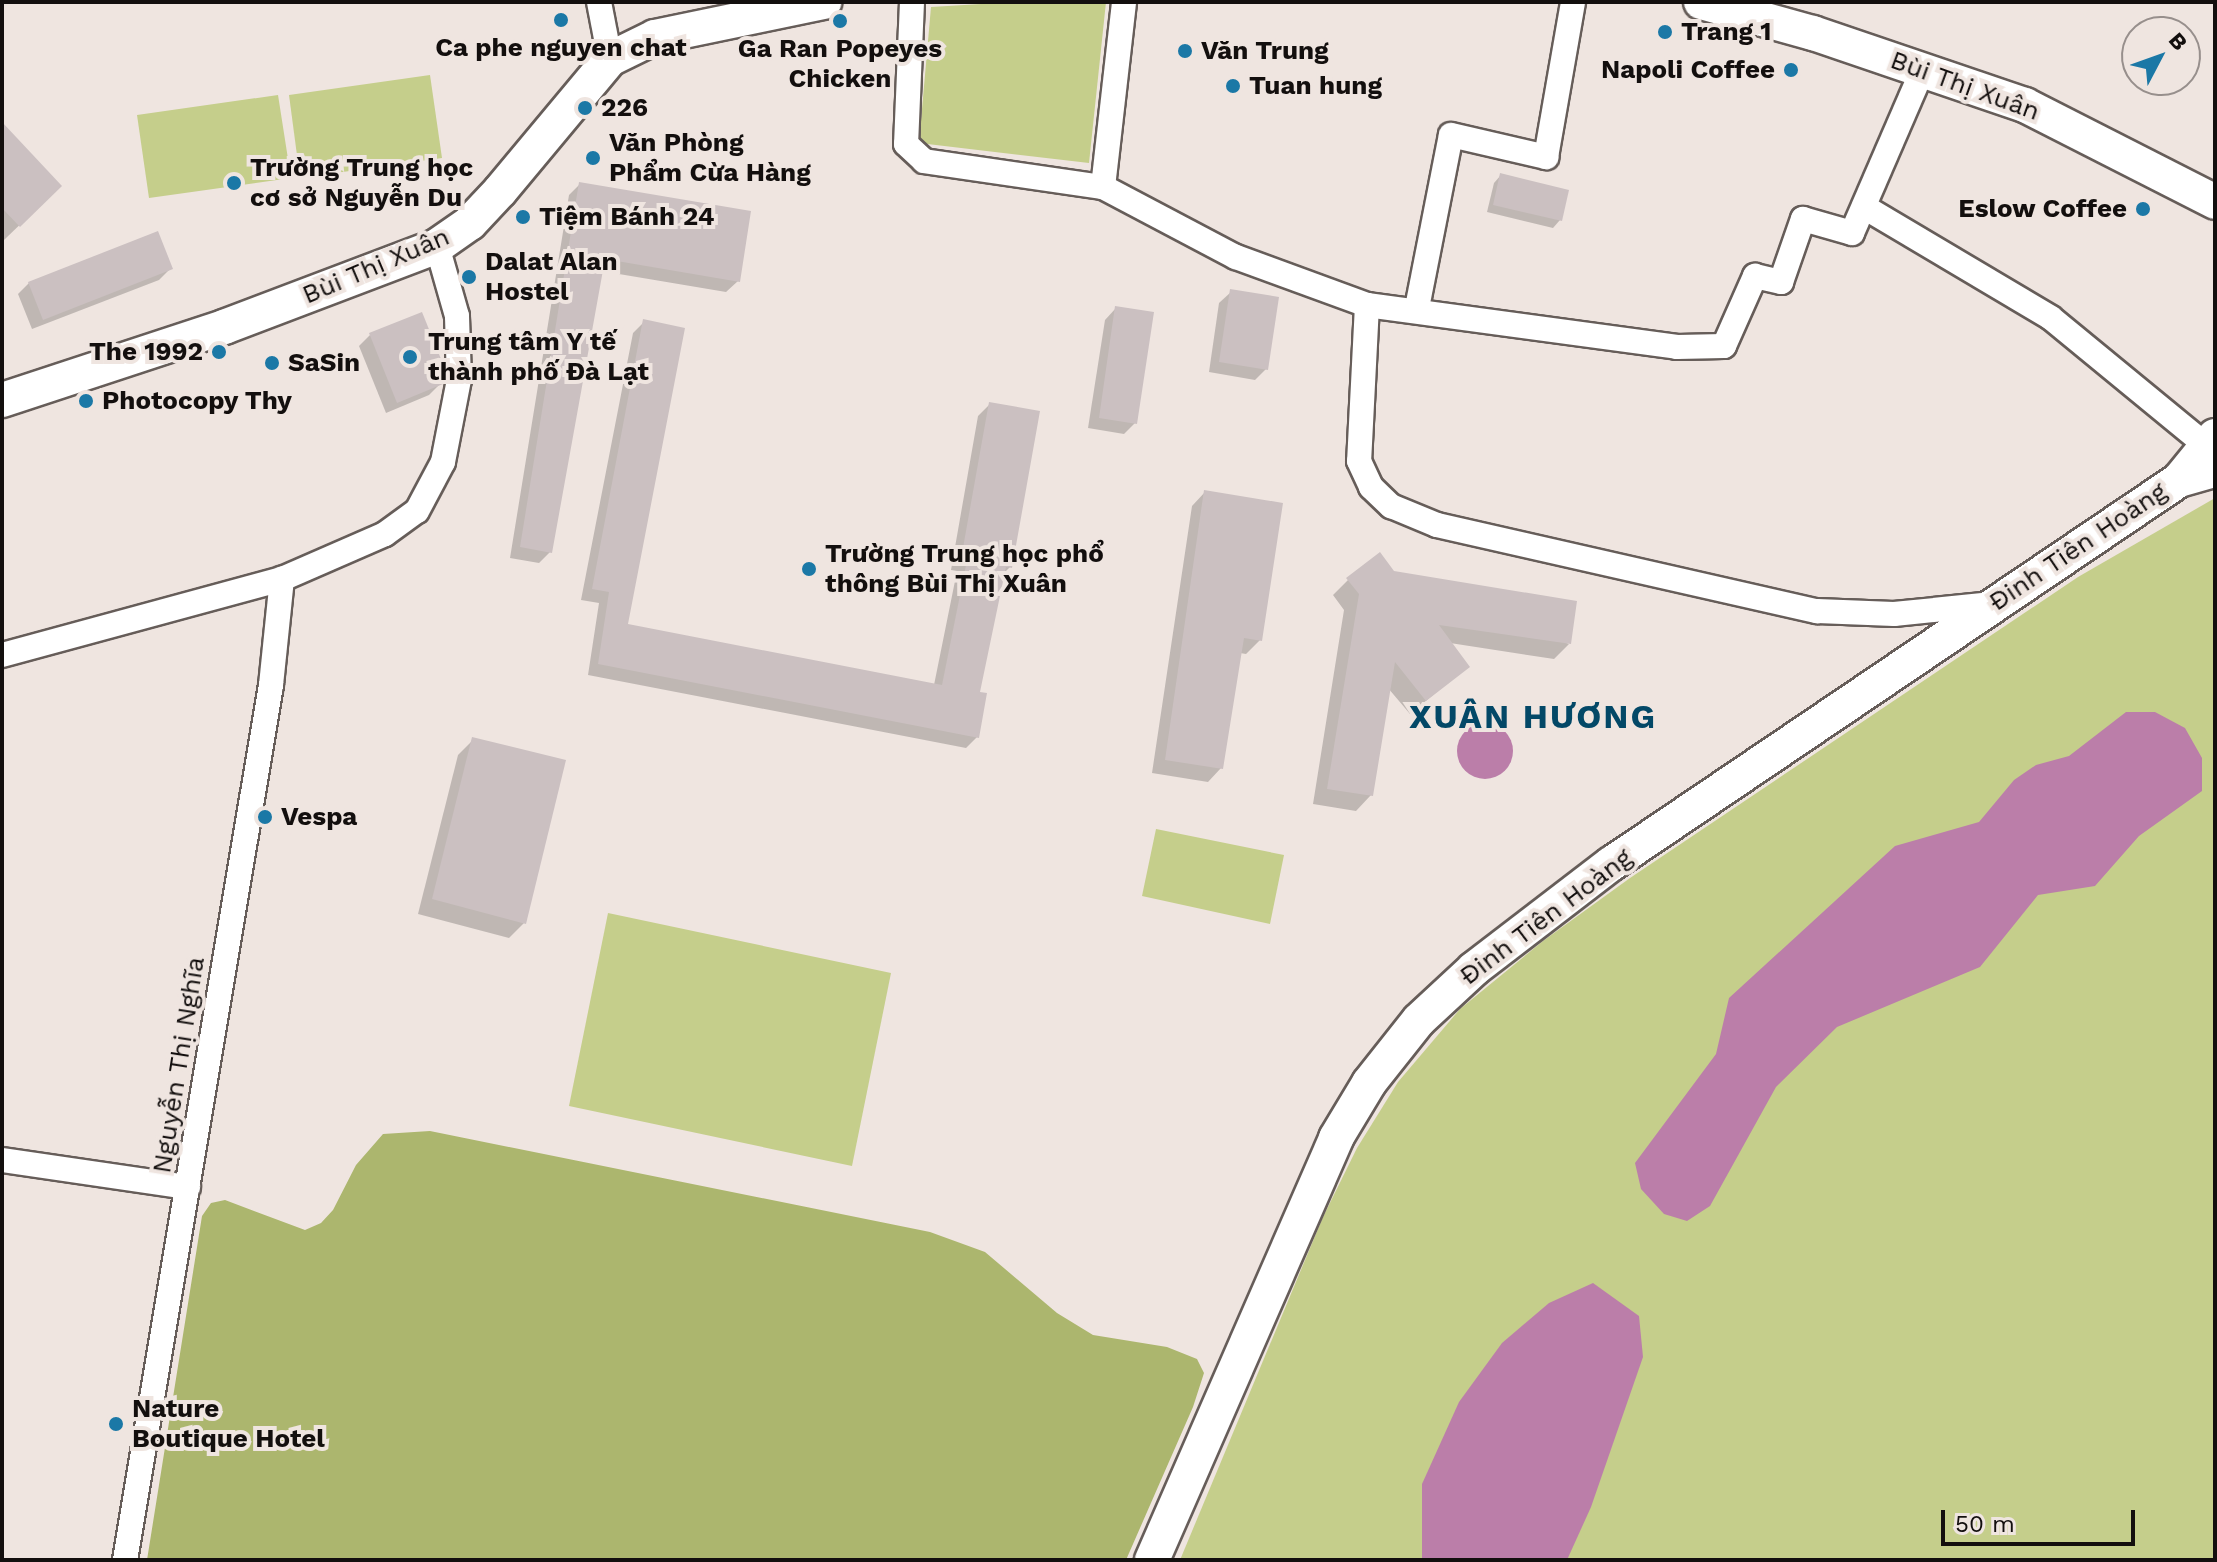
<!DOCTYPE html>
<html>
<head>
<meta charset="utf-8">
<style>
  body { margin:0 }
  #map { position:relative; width:2217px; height:1562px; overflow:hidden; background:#efe5e0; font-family:"Work Sans",sans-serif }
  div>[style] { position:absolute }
  .green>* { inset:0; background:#c5ce8b }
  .forest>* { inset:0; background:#acb66e }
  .water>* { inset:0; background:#bb7ea9 }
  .round { border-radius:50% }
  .shadow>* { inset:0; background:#0003 }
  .building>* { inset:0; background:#cbc0c1 }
  .roads { filter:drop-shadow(2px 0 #665d59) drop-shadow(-2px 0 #665d59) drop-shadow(0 2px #665d59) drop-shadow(0 -2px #665d59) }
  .street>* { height:24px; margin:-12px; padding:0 12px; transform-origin:12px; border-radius:12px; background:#fff }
  .secondary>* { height:34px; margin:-17px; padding:0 17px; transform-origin:17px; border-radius:17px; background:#fff }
  .dots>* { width:22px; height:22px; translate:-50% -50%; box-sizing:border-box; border:4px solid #efe5e0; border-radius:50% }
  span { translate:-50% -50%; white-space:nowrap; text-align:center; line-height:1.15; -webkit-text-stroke:8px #efe5e0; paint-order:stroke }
  .poi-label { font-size:26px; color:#130f0e; font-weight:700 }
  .left { translate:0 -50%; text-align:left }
  .right { translate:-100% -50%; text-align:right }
  .street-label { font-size:26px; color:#130f0e }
  .district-label { font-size:34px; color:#034867; font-weight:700; letter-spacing:2px }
  .frame { position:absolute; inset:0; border:4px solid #130f0e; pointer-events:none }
  .north { position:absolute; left:2121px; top:16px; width:80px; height:80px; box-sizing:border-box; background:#efe5e0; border:2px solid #978f8c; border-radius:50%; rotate:49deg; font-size:22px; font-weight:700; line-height:32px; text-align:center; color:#130f0e }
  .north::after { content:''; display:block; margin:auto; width:28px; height:36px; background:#1b78a6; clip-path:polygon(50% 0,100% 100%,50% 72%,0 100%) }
  .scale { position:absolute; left:1941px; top:1510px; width:194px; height:36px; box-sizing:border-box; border:4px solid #130f0e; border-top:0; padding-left:10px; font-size:24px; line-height:28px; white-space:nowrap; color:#130f0e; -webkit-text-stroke:6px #efe5e0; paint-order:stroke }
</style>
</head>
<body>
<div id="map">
  <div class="green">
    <div style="clip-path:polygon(1014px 2px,1106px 2px,1089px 163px,919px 143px,931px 7px)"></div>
    <div style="clip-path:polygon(430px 75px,442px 158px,300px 178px,289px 95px)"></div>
    <div style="clip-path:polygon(278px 95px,291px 178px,149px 198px,137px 115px)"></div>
    <div style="clip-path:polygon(2215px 498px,2215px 1560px,1180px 1560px,1323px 1217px,1357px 1148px,1398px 1082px,1460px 1009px,1543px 941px,1630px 878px,2078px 577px)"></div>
    <div style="clip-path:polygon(1156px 829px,1284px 855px,1270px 924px,1142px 896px)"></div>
    <div style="clip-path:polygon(608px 913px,891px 973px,852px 1166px,569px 1106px)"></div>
  </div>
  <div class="forest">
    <div style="clip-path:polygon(430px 1131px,930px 1232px,985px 1252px,1057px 1313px,1093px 1335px,1167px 1347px,1197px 1359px,1204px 1373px,1193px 1407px,1126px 1560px,147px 1560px,202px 1216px,211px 1203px,225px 1200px,305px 1230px,321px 1223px,333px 1210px,356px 1165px,383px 1134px)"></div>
  </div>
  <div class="water">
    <div style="clip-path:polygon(2126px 712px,2155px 712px,2185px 728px,2202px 758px,2202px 791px,2139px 836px,2095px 886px,2038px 895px,1980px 967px,1837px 1027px,1776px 1087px,1710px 1206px,1687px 1221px,1664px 1214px,1641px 1189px,1635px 1163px,1716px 1054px,1729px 998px,1895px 846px,1979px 822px,2014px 780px,2036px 765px,2069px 756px)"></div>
    <div class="round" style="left:1457px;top:723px;width:56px;height:56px"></div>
    <div style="clip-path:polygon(1593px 1283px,1639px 1316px,1643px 1357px,1591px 1507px,1567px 1560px,1422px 1560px,1422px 1484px,1459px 1402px,1502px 1343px,1549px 1303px)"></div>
  </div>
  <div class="shadow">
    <div style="clip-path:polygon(2px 125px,60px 186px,4px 240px,2px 238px)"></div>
    <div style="clip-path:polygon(1501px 175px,1560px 220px,1553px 228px,1487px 212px,1494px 183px)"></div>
    <div style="clip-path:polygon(580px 184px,738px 281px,726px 292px,601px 271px,550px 552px,539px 563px,510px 558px,569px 195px)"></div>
    <div style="clip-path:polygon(170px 269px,159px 280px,32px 329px,18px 294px,29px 283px)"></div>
    <div style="clip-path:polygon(1231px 292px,1266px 369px,1255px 380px,1209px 372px,1219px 303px)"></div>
    <div style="clip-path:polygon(1116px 308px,1135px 423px,1124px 434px,1088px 428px,1105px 320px)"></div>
    <div style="clip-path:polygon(644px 322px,626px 626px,934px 685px,957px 571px,951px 570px,978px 416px,990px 404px,1010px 567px,1002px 575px,978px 694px,977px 737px,966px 748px,588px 675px,599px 603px,581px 600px,633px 333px)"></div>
    <div style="clip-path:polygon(370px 335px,441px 383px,429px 395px,386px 413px,359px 346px)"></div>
    <div style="clip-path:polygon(1205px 492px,1260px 640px,1246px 654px,1240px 653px,1221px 768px,1208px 782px,1152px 773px,1192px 506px)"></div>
    <div style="clip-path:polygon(1393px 573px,1569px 644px,1554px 659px,1450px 643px,1467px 667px,1410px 714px,1388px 688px,1371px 795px,1356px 811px,1313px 804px,1344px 610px,1333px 595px,1348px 580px)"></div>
    <div style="clip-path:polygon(473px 740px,524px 923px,509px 938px,418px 914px,458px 755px)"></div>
  </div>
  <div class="building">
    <div style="clip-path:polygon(2px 122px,62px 186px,20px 227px,2px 208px)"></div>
    <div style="clip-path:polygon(1500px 173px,1569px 190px,1562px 221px,1493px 205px)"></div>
    <div style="clip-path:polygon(579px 182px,751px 211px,740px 282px,605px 259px,552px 553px,520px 547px)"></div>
    <div style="clip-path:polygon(158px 231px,173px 269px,43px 320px,28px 282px)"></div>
    <div style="clip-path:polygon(1230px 289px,1279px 297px,1268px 370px,1219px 362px)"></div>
    <div style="clip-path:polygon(1115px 306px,1154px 312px,1137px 424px,1099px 418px)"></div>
    <div style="clip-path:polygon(422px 312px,443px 364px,443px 384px,397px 403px,369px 333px)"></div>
    <div style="clip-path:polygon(643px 319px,685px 328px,628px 624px,942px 685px,967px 560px,961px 559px,989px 402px,1040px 411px,1012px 568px,1006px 567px,980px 692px,987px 693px,979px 738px,598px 664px,609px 592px,592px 589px)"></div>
    <div style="clip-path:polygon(1204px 490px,1283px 503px,1262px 641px,1244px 638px,1223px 769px,1165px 760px)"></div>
    <div style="clip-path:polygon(1380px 552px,1394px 571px,1577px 601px,1571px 644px,1439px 625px,1470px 667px,1426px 701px,1395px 662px,1373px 796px,1327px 789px,1359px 594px,1346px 578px)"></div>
    <div style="clip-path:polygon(472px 737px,566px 760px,526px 924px,432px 899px)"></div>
  </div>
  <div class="roads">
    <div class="street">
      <div style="left:599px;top:2px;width:58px;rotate:79.1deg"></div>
      <div style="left:912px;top:2px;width:142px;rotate:92.4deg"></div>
      <div style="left:906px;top:144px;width:25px;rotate:43deg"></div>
      <div style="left:924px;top:161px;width:181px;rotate:8.3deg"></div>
      <div style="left:1103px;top:187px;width:150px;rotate:27.8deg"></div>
      <div style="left:1236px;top:257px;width:140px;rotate:20.1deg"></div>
      <div style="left:1367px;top:305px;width:156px;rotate:92.9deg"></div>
      <div style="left:1359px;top:461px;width:29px;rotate:65deg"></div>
      <div style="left:1371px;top:487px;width:28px;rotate:44deg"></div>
      <div style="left:1391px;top:506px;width:50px;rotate:22.4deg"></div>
      <div style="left:1437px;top:525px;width:390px;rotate:12.8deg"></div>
      <div style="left:1817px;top:611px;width:77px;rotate:2.2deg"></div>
      <div style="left:1894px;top:614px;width:99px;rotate:-5.8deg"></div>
      <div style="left:1103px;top:187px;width:186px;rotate:-83.5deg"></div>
      <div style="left:1866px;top:208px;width:215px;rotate:30.7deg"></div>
      <div style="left:2051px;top:318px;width:202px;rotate:39.4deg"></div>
      <div style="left:1367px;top:305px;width:313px;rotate:7.7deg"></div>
      <div style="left:1677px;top:347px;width:47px;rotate:-1.2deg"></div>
      <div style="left:1724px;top:346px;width:77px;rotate:-66.1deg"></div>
      <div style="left:1755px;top:276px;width:27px;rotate:13deg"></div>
      <div style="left:1781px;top:282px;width:67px;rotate:-70.8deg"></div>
      <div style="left:1803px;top:219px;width:51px;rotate:15.9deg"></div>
      <div style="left:1852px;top:233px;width:179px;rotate:-66.6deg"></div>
      <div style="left:1417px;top:308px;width:176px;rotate:-78.9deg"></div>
      <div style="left:1451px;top:135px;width:98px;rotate:13deg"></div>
      <div style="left:1546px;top:157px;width:157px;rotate:-80.1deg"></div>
      <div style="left:2px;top:655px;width:290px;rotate:-15.2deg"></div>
      <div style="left:282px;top:579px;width:112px;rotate:-23.6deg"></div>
      <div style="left:385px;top:534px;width:39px;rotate:-36deg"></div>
      <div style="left:417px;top:511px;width:55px;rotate:-62deg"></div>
      <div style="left:443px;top:462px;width:84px;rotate:-79deg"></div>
      <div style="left:459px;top:380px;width:64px;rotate:-91.8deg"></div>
      <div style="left:457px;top:316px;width:73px;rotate:-105.9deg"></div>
      <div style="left:2px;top:1160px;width:188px;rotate:8.3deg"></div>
      <div style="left:125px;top:1560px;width:887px;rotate:-80.53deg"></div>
      <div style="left:271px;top:685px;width:107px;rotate:-84.1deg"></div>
    </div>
    <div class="secondary">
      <div style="left:1701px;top:2px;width:116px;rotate:15.5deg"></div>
      <div style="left:1813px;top:33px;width:224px;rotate:18.8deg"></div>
      <div style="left:2025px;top:105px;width:213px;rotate:27deg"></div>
      <div style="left:2px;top:400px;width:234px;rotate:-18.2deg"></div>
      <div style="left:224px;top:327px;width:228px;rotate:-20.8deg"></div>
      <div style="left:437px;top:246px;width:40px;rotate:-34.9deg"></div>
      <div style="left:470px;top:223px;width:44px;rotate:-46.8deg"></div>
      <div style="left:500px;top:191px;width:172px;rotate:-50.2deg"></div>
      <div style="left:610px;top:59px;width:50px;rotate:-26.1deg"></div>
      <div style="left:655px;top:37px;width:173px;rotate:-11.7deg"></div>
      <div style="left:2179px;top:480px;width:57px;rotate:-50.7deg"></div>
      <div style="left:1152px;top:1560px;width:460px;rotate:-66.4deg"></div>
      <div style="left:1336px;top:1138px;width:64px;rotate:-59deg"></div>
      <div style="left:1369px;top:1083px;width:80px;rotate:-51.6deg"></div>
      <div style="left:1419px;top:1020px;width:75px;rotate:-42.8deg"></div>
      <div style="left:1474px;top:969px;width:173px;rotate:-37.5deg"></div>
      <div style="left:1611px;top:864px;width:686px;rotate:-34.06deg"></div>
      <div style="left:2179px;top:480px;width:37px;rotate:-16deg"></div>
    </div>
  </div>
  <div class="dots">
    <div style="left:561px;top:20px;background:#1b78a6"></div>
    <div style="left:840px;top:21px;background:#1b78a6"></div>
    <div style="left:1665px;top:32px;background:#1b78a6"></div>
    <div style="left:1185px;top:51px;background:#1b78a6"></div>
    <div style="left:1791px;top:70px;background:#1b78a6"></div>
    <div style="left:1233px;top:86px;background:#1b78a6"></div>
    <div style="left:585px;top:108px;background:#1b78a6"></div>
    <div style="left:593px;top:158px;background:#1b78a6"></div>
    <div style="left:234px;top:183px;background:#1b78a6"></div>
    <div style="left:2143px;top:209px;background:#1b78a6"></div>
    <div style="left:523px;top:217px;background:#1b78a6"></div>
    <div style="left:469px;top:277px;background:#1b78a6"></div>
    <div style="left:219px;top:352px;background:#1b78a6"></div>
    <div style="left:410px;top:357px;background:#1b78a6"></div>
    <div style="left:272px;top:363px;background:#1b78a6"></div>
    <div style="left:86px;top:401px;background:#1b78a6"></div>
    <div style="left:809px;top:569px;background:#1b78a6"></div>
    <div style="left:265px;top:817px;background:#1b78a6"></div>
    <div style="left:116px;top:1424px;background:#1b78a6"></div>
  </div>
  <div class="poi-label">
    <span class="left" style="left:1681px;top:32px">Trang 1</span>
    <span style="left:561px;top:48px">Ca phe nguyen chat</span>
    <span style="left:840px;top:64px">Ga Ran Popeyes<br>Chicken</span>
    <span class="left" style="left:1201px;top:51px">Văn Trung</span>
    <span class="right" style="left:1775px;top:70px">Napoli Coffee</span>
    <span class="left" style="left:1249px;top:86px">Tuan hung</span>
    <span class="left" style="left:601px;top:108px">226</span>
    <span class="left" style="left:609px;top:158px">Văn Phòng<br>Phẩm Cừa Hàng</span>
    <span class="left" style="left:250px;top:183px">Trường Trung học<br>cơ sở Nguyễn Du</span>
    <span class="right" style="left:2127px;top:209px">Eslow Coffee</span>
    <span class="left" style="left:539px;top:217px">Tiệm Bánh 24</span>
    <span class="left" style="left:485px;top:277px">Dalat Alan<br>Hostel</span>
    <span class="left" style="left:428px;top:357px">Trung tâm Y tế<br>thành phố Đà Lạt</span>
    <span class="right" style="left:203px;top:352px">The 1992</span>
    <span class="left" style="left:288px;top:363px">SaSin</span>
    <span class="left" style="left:102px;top:401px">Photocopy Thy</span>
    <span class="left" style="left:825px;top:569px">Trường Trung học phổ<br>thông Bùi Thị Xuân</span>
    <span class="left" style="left:281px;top:817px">Vespa</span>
    <span class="left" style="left:132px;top:1424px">Nature<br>Boutique Hotel</span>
  </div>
  <div class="street-label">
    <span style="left:1965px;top:86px;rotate:20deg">Bùi Thị Xuân</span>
    <span style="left:376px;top:266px;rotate:-23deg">Bùi Thị Xuân</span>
    <span style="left:2078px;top:547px;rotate:-34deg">Đinh Tiên Hoàng</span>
    <span style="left:1546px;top:917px;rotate:-37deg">Đinh Tiên Hoàng</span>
    <span style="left:179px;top:1065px;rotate:-81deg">Nguyễn Thị Nghĩa</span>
  </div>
  <div class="district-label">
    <span style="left:1533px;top:717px">XUÂN HƯƠNG</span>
  </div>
  <div class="frame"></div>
  <div class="north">B</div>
  <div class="scale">50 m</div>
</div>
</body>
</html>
